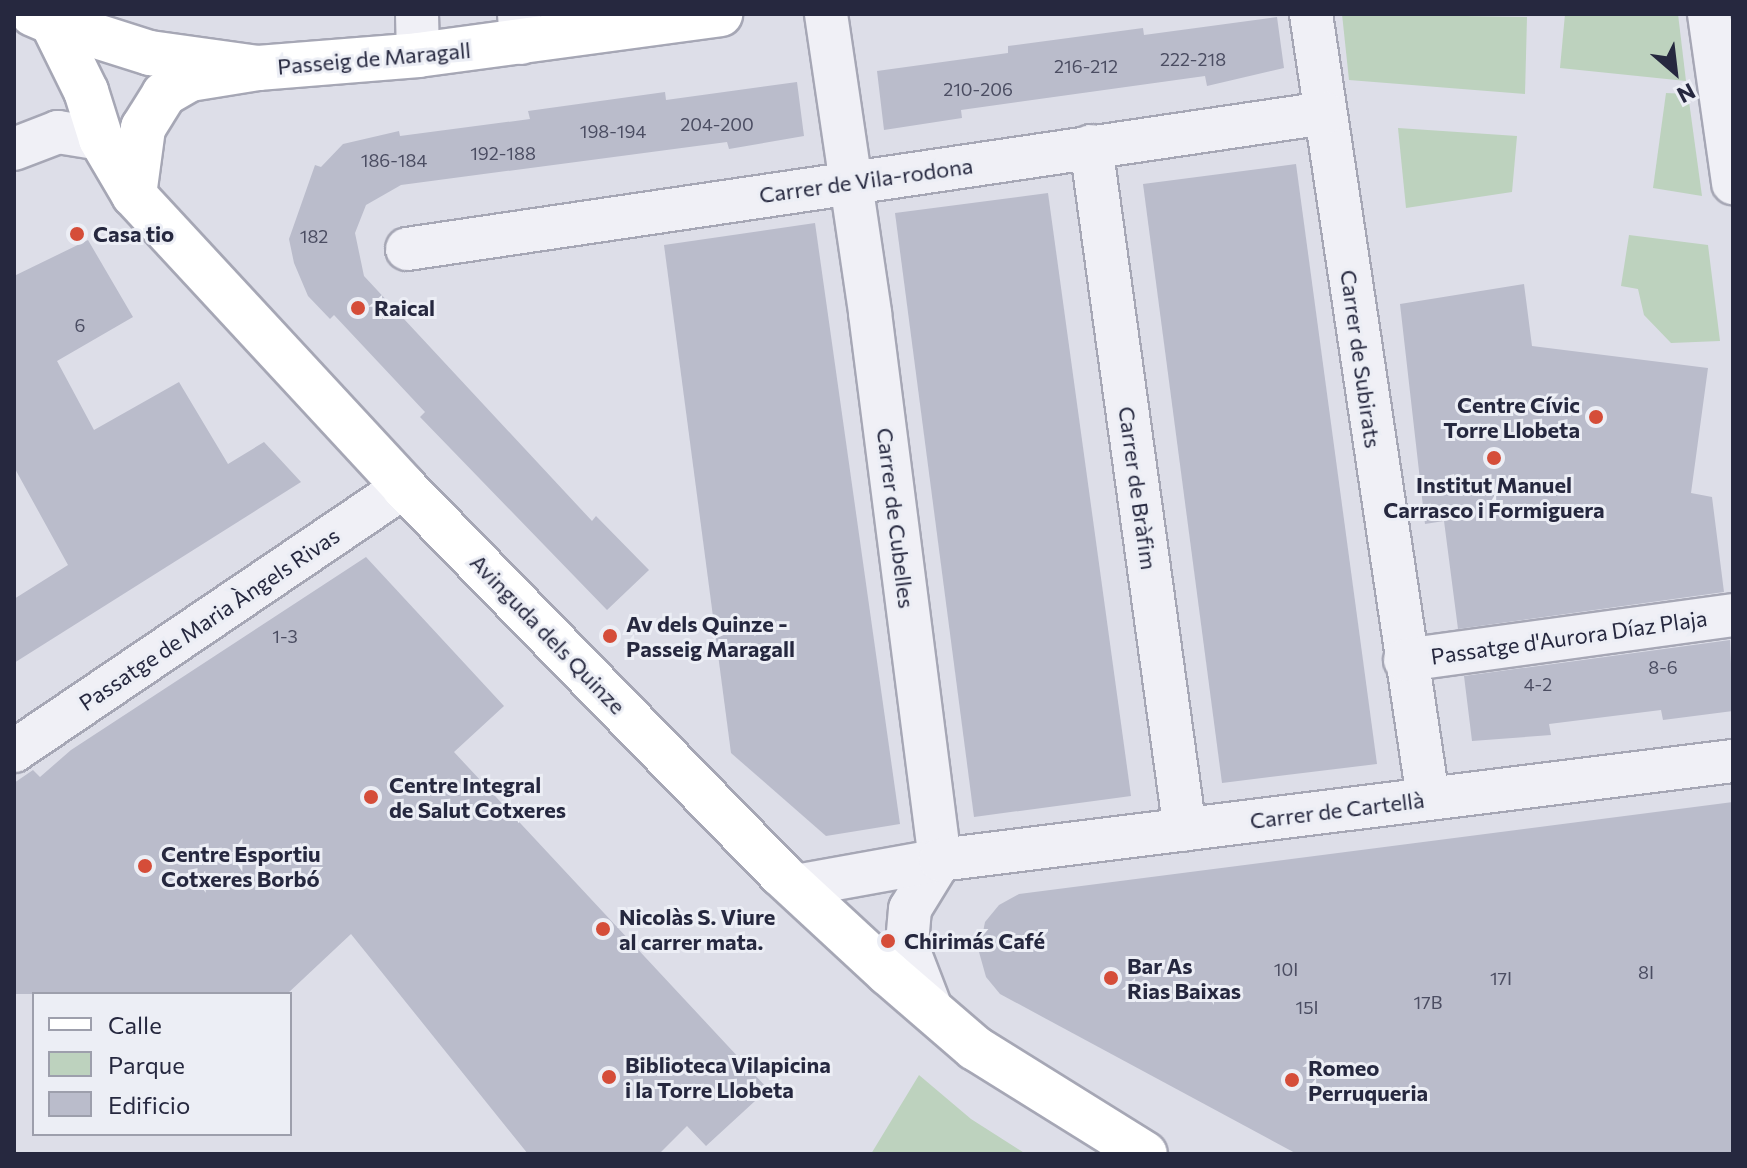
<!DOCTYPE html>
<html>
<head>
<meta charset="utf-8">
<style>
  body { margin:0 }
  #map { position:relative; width:1747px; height:1168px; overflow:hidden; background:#dddee8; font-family:Commissioner,sans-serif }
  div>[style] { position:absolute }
  .green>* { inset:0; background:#bdd2be }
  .building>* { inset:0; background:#babccb }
  .roads { filter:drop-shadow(2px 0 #a6a7b5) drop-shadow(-2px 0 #a6a7b5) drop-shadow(0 2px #a6a7b5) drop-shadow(0 -2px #a6a7b5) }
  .street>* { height:42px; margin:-21px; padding:0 21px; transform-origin:21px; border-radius:21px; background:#f0f0f6 }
  .secondary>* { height:44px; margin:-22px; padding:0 22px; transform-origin:22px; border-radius:22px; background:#fff }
  .primary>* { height:44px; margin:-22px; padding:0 22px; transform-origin:22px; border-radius:22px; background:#fff }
  .dots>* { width:22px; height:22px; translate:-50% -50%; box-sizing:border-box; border:4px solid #eceef5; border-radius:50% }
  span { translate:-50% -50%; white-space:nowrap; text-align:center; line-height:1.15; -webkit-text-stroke:6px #eceef5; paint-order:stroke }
  .number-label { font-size:18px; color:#4b4d62 }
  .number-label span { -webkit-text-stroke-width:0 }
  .street-label { font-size:22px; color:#26283f }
  .poi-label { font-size:22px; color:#26283f; font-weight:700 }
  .left { translate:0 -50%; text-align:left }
  .right { translate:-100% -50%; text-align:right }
  .frame { position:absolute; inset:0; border:16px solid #26283f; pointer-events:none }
  .legend { position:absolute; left:32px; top:992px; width:260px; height:144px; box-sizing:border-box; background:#eceef5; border:2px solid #9d9fac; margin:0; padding:10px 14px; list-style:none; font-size:24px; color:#26283f }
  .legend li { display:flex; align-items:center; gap:16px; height:40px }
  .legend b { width:40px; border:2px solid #9d9fac }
  .north { position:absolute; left:1635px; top:32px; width:80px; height:80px; -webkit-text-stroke:6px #eceef5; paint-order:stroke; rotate:152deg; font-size:22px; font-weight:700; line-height:32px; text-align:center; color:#26283f }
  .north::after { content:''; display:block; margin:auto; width:28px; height:36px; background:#26283f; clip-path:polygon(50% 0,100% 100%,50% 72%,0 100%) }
</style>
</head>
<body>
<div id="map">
  <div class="green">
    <div style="clip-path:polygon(1342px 14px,1527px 17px,1525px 94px,1349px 80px)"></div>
    <div style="clip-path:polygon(1565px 14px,1678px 14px,1686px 81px,1560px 68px)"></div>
    <div style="clip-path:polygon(1666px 93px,1688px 94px,1702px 196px,1653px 188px)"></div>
    <div style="clip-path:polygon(1398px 128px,1517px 136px,1512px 192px,1406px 208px)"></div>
    <div style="clip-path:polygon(1629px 235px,1708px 245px,1720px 341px,1671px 343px,1644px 315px,1638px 289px,1621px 286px)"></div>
    <div style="clip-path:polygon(919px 1075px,971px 1119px,1026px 1154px,871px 1154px)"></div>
  </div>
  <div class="building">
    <div style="clip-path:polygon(1277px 17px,1284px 68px,1207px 86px,1205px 76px,961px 110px,962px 118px,884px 130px,877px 71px,1008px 53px,1008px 46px,1143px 28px,1144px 35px)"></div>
    <div style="clip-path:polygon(797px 82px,804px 136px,729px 149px,727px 142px,401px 185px,366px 205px,355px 233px,364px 276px,592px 521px,596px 516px,649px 570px,607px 610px,420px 417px,425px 412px,334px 315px,330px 319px,308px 296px,294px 263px,289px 239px,315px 165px,321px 167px,343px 144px,399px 131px,400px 136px,530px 119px,528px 111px,665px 92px,666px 100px)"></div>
    <div style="clip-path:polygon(1296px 164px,1377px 764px,1222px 783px,1143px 184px)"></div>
    <div style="clip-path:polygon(1048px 193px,1131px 796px,974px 817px,895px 213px)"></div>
    <div style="clip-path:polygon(815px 223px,900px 824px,826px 836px,731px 753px,664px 245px)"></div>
    <div style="clip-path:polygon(88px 240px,133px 317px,57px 361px,94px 430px,179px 382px,228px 464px,264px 442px,301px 482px,14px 663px,14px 599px,68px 565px,14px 467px,14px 276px)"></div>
    <div style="clip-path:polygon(1524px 284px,1532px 346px,1708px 368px,1691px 493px,1712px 497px,1724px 592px,1458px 629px,1444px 521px,1425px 524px,1400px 304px)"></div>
    <div style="clip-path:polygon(366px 557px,504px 706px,454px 752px,768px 1089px,706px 1146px,687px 1126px,659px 1154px,528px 1154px,351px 934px,287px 994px,14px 994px,14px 783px,33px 770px,40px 777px,71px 750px)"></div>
    <div style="clip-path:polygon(1730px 640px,1733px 711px,1663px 720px,1661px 710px,1549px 724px,1551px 735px,1472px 741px,1464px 676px)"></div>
    <div style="clip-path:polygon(1733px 802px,1733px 1154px,1297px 1154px,1000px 994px,986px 977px,979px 952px,985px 922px,999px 905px,1019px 894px)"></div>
  </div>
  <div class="roads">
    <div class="street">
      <div style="left:417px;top:14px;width:41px;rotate:88.6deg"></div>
      <div style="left:519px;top:14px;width:29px;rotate:86deg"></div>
      <div style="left:826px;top:14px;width:302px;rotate:81.6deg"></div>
      <div style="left:870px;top:313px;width:551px;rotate:82.71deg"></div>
      <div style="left:940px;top:860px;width:57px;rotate:121.5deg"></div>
      <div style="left:910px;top:909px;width:37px;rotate:95deg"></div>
      <div style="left:907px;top:946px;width:70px;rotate:69deg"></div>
      <div style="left:1311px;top:14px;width:793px;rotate:81.51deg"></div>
      <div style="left:1709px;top:14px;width:171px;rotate:81.9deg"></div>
      <div style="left:1091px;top:146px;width:690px;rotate:82.18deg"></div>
      <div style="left:14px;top:149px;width:47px;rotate:-21.1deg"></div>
      <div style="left:58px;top:132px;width:44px;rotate:9.2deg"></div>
      <div style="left:407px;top:249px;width:928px;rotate:-8.43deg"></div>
      <div style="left:1405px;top:660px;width:331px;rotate:-7.8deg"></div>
      <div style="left:14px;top:751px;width:471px;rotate:-34.1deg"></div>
      <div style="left:796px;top:886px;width:146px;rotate:-10.2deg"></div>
      <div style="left:940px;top:860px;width:799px;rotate:-7.12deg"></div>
    </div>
    <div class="secondary">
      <div style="left:52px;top:22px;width:103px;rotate:17.6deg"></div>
      <div style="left:150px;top:53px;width:109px;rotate:7.9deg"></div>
      <div style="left:258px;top:68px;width:161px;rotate:-4.6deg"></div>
      <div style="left:418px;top:55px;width:305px;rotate:-7.7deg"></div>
    </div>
    <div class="primary">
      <div style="left:33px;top:14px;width:21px;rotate:23deg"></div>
      <div style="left:52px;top:22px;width:77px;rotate:63.8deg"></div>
      <div style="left:86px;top:91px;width:50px;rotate:72.6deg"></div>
      <div style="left:101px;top:139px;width:65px;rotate:59.5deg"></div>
      <div style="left:134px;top:195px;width:398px;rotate:47.2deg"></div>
      <div style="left:404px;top:487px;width:540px;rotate:45.75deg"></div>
      <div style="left:781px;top:874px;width:146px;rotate:42.8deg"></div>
      <div style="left:888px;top:973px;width:115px;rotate:40.8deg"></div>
      <div style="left:975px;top:1048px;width:200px;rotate:31.9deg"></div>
      <div style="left:134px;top:195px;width:68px;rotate:-82.3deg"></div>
      <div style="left:143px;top:128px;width:40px;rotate:-58deg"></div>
      <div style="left:164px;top:94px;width:30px;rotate:-30deg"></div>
      <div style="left:190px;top:79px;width:69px;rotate:-9.2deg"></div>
    </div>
  </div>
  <div class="dots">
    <div style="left:77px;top:234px;background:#d54d39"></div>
    <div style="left:358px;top:308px;background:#d54d39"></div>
    <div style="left:1596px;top:417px;background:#d54d39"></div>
    <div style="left:1494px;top:458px;background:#d54d39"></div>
    <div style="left:610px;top:636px;background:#d54d39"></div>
    <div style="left:371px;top:797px;background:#d54d39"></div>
    <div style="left:145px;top:866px;background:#d54d39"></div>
    <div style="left:603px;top:929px;background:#d54d39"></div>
    <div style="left:888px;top:941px;background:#d54d39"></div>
    <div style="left:1111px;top:978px;background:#d54d39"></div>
    <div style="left:609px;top:1077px;background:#d54d39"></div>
    <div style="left:1292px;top:1080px;background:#d54d39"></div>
  </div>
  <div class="number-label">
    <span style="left:1193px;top:59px">222-218</span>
    <span style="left:1086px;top:66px">216-212</span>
    <span style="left:978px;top:89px">210-206</span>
    <span style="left:717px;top:124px">204-200</span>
    <span style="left:613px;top:131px">198-194</span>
    <span style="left:503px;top:153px">192-188</span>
    <span style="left:394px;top:160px">186-184</span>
    <span style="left:314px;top:236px">182</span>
    <span style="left:80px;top:325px">6</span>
    <span style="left:285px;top:636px">1-3</span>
    <span style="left:1663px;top:667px">8-6</span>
    <span style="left:1538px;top:684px">4-2</span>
    <span style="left:1286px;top:969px">10I</span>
    <span style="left:1646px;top:972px">8I</span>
    <span style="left:1501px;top:978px">17I</span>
    <span style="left:1428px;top:1002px">17B</span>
    <span style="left:1307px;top:1007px">15I</span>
  </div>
  <div class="street-label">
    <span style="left:374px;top:58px;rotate:-5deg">Passeig de Maragall</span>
    <span style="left:866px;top:180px;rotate:-8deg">Carrer de Vila-rodona</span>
    <span style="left:1361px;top:359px;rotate:82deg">Carrer de Subirats</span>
    <span style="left:1138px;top:488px;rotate:82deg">Carrer de Bràfim</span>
    <span style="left:896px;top:518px;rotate:83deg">Carrer de Cubelles</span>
    <span style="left:209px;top:619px;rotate:-34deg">Passatge de Maria Àngels Rivas</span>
    <span style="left:548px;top:634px;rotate:46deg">Avinguda dels Quinze</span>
    <span style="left:1569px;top:637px;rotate:-8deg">Passatge d'Aurora Díaz Plaja</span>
    <span style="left:1337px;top:810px;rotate:-7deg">Carrer de Cartellà</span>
  </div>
  <div class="poi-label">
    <span class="left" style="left:93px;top:234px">Casa tio</span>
    <span class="left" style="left:374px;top:308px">Raical</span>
    <span class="right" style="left:1580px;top:417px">Centre Cívic<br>Torre Llobeta</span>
    <span style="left:1494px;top:497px">Institut Manuel<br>Carrasco i Formiguera</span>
    <span class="left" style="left:626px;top:636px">Av dels Quinze -<br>Passeig Maragall</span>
    <span class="left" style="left:389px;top:797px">Centre Integral<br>de Salut Cotxeres</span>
    <span class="left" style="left:161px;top:866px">Centre Esportiu<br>Cotxeres Borbó</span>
    <span class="left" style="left:619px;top:929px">Nicolàs S. Viure<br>al carrer mata.</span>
    <span class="left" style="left:904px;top:941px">Chirimás Café</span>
    <span class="left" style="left:1127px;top:978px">Bar As<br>Rias Baixas</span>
    <span class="left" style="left:625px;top:1077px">Biblioteca Vilapicina<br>i la Torre Llobeta</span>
    <span class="left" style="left:1308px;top:1080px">Romeo<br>Perruqueria</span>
  </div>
  <div class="frame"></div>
  <ul class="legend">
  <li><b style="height:10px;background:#fff"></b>Calle</li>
  <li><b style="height:22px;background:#bdd2be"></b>Parque</li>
  <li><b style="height:22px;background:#babccb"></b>Edificio</li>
  </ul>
  <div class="north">N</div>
</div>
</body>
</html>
